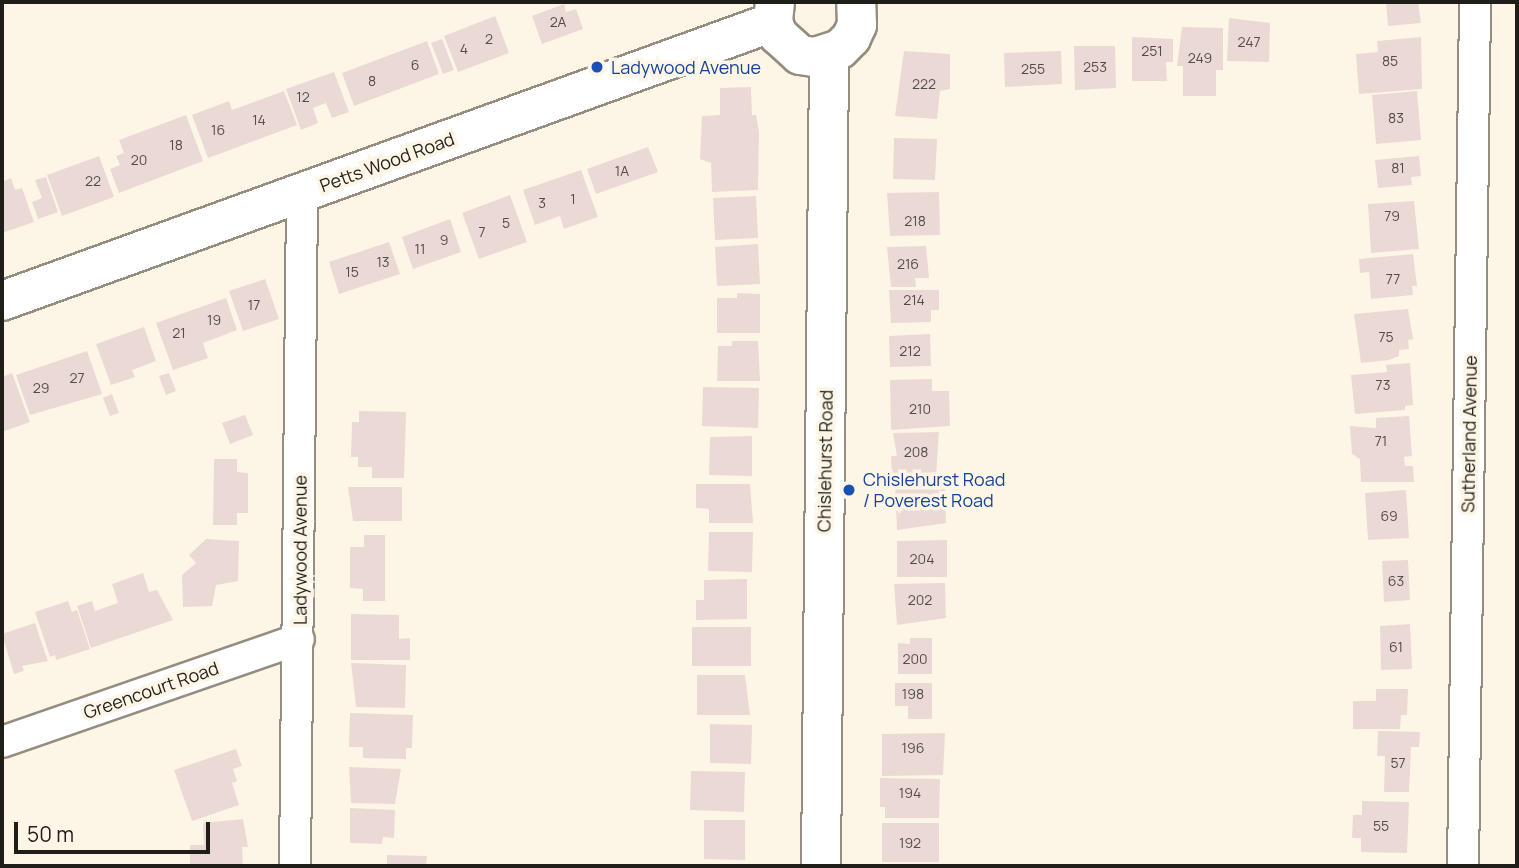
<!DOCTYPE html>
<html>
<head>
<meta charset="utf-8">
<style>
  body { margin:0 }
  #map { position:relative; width:1519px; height:868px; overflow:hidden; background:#fdf6e7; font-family:Manrope,sans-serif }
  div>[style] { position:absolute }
  .building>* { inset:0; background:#ebd9d5 }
  .roads { filter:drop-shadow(2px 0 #948d80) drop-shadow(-2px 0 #948d80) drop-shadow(0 2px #948d80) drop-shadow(0 -2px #948d80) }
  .street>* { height:30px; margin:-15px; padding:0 15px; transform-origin:15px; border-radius:15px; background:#fff }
  .secondary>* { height:38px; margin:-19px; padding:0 19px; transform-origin:19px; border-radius:19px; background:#fff }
  .primary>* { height:38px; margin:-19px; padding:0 19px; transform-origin:19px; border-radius:19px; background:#fff }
  .dots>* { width:19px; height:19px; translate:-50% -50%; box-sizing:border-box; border:4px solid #fdf6e7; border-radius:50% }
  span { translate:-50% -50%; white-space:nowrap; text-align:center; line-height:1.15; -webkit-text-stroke:7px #fdf6e7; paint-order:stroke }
  .number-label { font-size:14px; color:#534d48 }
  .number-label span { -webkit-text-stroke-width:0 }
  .transit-label { font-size:18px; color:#164399 }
  .left { translate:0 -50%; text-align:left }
  .street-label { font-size:18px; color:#201e19 }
  .frame { position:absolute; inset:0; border:4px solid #201e19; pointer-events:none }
  .scale { position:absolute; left:14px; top:822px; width:196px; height:32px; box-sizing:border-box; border:4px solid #201e19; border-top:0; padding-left:9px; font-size:21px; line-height:24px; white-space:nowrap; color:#201e19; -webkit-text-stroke:5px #fdf6e7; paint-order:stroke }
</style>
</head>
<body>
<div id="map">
  <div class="building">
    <div style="clip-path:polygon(1386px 2px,1418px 2px,1421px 23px,1388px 26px)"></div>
    <div style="clip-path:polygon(564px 4px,566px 12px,576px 9px,583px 29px,542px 44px,532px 16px)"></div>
    <div style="clip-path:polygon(495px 16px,509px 53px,458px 72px,444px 36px)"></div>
    <div style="clip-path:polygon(1229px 18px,1270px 23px,1269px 62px,1227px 61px)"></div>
    <div style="clip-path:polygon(1182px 27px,1223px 28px,1223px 70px,1216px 70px,1216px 96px,1183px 96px,1183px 66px,1177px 66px)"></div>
    <div style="clip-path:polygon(1132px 37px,1173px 39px,1173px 62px,1166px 62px,1167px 81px,1132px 81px)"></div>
    <div style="clip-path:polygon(1421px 37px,1422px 89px,1359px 94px,1356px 54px,1378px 52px,1377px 41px)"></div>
    <div style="clip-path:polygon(442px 39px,454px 70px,443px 74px,431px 43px)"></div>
    <div style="clip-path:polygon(427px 41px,439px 74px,354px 106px,342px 73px)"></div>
    <div style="clip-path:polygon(1074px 46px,1115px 46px,1116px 88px,1075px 90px)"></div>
    <div style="clip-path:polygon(904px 51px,950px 54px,950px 89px,940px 91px,937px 119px,895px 116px)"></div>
    <div style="clip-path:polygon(1061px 51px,1062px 84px,1005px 87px,1004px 53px)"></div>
    <div style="clip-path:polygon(334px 72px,349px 112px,332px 118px,326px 103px,313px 108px,318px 123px,301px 130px,286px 89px)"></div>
    <div style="clip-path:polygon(751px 87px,752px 115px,756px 115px,759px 132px,758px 190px,712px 192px,711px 163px,700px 159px,702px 116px,720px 115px,720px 88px)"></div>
    <div style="clip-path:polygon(284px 91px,297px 125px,208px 158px,192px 115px,229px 101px,232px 110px)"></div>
    <div style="clip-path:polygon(1417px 91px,1421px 140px,1376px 144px,1372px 95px)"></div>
    <div style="clip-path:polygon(186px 115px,203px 161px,119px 193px,110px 169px,120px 165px,116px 156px,124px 153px,119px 140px)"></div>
    <div style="clip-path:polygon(894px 138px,937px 139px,935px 180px,893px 179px)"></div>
    <div style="clip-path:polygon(648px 147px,658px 172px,596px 194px,587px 169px)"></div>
    <div style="clip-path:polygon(99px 156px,114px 197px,62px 216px,47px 175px)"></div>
    <div style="clip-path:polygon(1419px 156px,1421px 176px,1411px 177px,1412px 185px,1378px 188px,1375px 160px)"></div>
    <div style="clip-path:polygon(581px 170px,598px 217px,564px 229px,560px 216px,535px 225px,523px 190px)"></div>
    <div style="clip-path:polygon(46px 177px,58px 212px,38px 219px,32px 202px,42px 198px,35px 180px)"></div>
    <div style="clip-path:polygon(11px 178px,15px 190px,22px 188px,34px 222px,2px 233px,2px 182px)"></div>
    <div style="clip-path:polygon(939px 192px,940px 235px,890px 236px,887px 193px)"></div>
    <div style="clip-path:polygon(510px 195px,527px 242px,479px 259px,462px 213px)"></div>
    <div style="clip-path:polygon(756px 196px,758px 238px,715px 240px,713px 198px)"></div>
    <div style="clip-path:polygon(1414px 201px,1419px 249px,1371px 253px,1368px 204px)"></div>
    <div style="clip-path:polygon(450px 219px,461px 252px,413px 269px,402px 237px)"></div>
    <div style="clip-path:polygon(389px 242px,400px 274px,339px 294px,329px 262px)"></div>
    <div style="clip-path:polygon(758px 244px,760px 284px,717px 286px,715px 247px)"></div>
    <div style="clip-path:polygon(926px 246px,929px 278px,915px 278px,916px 287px,891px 287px,887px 247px)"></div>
    <div style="clip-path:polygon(1413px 254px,1417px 286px,1412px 286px,1413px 295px,1371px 299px,1369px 272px,1360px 273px,1359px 259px)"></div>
    <div style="clip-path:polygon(265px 279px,279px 319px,243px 331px,229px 291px)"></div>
    <div style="clip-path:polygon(889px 290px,939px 290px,939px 310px,931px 310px,931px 322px,891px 323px)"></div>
    <div style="clip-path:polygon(737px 293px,760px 294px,760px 333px,717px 333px,717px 298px,737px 298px)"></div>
    <div style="clip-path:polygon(226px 298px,237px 330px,203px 343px,208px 358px,173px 370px,156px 323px)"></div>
    <div style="clip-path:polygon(1408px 309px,1413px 339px,1408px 340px,1409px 349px,1399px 350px,1399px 356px,1389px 360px,1361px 363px,1354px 314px)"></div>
    <div style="clip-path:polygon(144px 327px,156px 361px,132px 370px,135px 377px,111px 385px,96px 344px)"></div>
    <div style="clip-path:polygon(930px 334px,931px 366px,890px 367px,889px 336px)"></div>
    <div style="clip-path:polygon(732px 341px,758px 341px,760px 381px,717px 381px,718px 346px,732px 346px)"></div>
    <div style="clip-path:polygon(87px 351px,102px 394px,30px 415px,16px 375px)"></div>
    <div style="clip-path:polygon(1410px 363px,1413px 405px,1405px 406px,1405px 410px,1355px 414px,1351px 375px,1387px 372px,1386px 365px)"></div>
    <div style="clip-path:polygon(12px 373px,30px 422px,2px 432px,2px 377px)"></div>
    <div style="clip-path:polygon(169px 373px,176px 391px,166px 395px,159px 376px)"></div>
    <div style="clip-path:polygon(932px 379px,932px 391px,949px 391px,950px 426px,891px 430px,890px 380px)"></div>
    <div style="clip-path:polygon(703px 387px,759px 388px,758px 428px,702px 426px)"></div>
    <div style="clip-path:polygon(112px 394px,119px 413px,110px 416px,103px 398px)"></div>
    <div style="clip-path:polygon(359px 411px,406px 412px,404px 478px,372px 478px,372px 467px,358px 467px,358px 457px,351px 457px,352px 422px,359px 422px)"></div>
    <div style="clip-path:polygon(245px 415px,253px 435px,230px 444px,222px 423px)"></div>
    <div style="clip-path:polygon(1409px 416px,1412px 456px,1404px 457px,1405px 466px,1413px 466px,1414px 482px,1361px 482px,1360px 459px,1352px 454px,1350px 426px,1376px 428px,1376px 418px)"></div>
    <div style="clip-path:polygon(939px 432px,936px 476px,892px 478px,891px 456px,897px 456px,893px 433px)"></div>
    <div style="clip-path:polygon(752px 436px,752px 476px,709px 475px,710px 437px)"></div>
    <div style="clip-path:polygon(214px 459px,237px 459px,237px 472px,248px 473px,248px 513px,237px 513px,237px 525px,213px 525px)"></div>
    <div style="clip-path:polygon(945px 481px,946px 523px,897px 530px,895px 483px)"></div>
    <div style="clip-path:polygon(696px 484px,750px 484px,753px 523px,709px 523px,709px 509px,696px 508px)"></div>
    <div style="clip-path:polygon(348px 487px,402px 487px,402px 521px,353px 521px)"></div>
    <div style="clip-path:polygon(1406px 490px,1409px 538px,1368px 540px,1365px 493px)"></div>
    <div style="clip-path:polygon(709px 532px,753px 532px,752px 572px,708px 571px)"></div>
    <div style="clip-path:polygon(364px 535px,385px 535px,385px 601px,363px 601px,363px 589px,350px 588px,350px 547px,364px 547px)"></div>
    <div style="clip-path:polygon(206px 539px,239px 541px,238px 581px,216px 585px,212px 606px,183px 607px,182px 575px,196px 563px,189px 555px)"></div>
    <div style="clip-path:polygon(947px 540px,947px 577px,897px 577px,897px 541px)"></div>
    <div style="clip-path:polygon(1408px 560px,1410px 600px,1384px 602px,1382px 561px)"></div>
    <div style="clip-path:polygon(143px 573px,149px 592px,157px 590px,173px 620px,91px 648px,77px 606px,92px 601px,95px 611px,118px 603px,112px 584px)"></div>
    <div style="clip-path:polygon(747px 579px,747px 619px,696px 620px,696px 600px,704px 600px,704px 580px)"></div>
    <div style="clip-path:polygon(945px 583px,946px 618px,897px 625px,894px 584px)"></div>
    <div style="clip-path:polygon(68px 601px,72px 612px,77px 610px,90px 649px,56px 660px,55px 655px,50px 657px,35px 612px)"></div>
    <div style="clip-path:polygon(351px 614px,399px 615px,399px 639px,410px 638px,410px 660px,351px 660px)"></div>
    <div style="clip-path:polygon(35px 623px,48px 661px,22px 666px,24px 671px,14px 674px,2px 634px)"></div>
    <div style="clip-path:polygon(1410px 624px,1412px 669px,1381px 670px,1380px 626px)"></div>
    <div style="clip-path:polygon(692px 627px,751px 627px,751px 666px,692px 666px)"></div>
    <div style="clip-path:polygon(910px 638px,932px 638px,932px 674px,898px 674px,898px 643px,910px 644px)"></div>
    <div style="clip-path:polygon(351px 663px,406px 665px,405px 708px,356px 707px)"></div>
    <div style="clip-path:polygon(697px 675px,745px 675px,750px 715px,697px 715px)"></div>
    <div style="clip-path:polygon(895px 683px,932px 683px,932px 719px,908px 719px,908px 706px,895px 706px)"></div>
    <div style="clip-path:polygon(1376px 689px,1408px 689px,1407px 715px,1401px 715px,1400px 729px,1353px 729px,1353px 701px,1376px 701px)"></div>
    <div style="clip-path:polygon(350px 713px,413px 715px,412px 748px,406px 748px,406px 759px,363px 758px,363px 747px,349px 747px)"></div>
    <div style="clip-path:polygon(710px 724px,752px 725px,751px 764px,710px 763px)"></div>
    <div style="clip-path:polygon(1378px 731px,1420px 732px,1419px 747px,1411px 747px,1409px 792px,1384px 792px,1385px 756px,1377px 756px)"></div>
    <div style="clip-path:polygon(945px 733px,943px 775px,882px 776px,882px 734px)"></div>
    <div style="clip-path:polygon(236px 749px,242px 766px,233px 769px,237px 781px,232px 783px,239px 805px,192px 821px,174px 770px)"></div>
    <div style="clip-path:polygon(349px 767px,401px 769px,395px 804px,351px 803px)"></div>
    <div style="clip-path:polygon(691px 771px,745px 772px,744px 812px,690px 810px)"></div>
    <div style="clip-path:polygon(880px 778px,940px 779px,939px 818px,885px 818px,885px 807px,880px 807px)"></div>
    <div style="clip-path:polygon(1362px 801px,1409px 802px,1407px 853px,1361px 852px,1361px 838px,1352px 838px,1353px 815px,1362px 815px)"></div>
    <div style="clip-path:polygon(350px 808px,395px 810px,394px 838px,383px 837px,382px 844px,350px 843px)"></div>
    <div style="clip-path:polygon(243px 819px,248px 847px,242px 847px,243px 866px,190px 866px,190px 845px,204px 845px,203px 823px)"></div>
    <div style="clip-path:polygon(704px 820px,745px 820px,745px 860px,704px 859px)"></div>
    <div style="clip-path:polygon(882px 823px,939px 823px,939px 862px,882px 862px)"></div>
    <div style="clip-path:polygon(387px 855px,427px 856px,426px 866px,387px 866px)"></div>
  </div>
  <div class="roads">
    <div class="street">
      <div style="left:2px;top:742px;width:314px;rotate:-19.1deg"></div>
      <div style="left:295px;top:866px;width:673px;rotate:-89.4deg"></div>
      <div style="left:1463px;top:866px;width:864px;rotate:-89.2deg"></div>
    </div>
    <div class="secondary">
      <div style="left:2px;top:301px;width:820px;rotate:-19.89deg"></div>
    </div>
    <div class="primary">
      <div style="left:775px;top:2px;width:20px;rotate:96deg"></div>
      <div style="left:773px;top:22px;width:14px;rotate:69deg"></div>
      <div style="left:778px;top:35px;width:30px;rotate:42deg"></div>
      <div style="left:800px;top:55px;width:15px;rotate:8deg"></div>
      <div style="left:815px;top:57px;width:26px;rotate:-18deg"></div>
      <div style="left:840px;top:49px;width:16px;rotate:-45deg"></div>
      <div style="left:851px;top:38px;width:14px;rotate:-65deg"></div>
      <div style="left:857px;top:25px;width:23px;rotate:-92deg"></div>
      <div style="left:821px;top:866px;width:811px;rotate:-89.43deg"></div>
    </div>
  </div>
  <div class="dots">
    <div style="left:597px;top:67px;background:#1a4fb4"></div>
    <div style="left:849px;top:490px;background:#1a4fb4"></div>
  </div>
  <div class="number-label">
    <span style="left:558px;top:22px">2A</span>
    <span style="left:489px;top:39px">2</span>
    <span style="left:1249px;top:42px">247</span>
    <span style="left:464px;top:49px">4</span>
    <span style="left:1152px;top:51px">251</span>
    <span style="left:1200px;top:58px">249</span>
    <span style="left:1390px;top:61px">85</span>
    <span style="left:415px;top:65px">6</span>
    <span style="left:1095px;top:67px">253</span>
    <span style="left:1033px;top:69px">255</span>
    <span style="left:372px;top:81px">8</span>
    <span style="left:924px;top:84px">222</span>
    <span style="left:303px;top:97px">12</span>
    <span style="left:1396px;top:118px">83</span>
    <span style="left:259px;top:120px">14</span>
    <span style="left:218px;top:130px">16</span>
    <span style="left:176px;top:145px">18</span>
    <span style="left:139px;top:160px">20</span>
    <span style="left:1398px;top:168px">81</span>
    <span style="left:622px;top:171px">1A</span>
    <span style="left:93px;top:181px">22</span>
    <span style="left:573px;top:199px">1</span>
    <span style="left:542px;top:203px">3</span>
    <span style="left:1392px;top:216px">79</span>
    <span style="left:915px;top:221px">218</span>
    <span style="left:506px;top:223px">5</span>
    <span style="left:482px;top:232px">7</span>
    <span style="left:444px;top:240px">9</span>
    <span style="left:420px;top:249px">11</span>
    <span style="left:383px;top:262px">13</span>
    <span style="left:908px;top:264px">216</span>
    <span style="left:352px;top:272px">15</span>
    <span style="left:1393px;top:279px">77</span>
    <span style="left:914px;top:300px">214</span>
    <span style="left:254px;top:305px">17</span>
    <span style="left:214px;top:320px">19</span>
    <span style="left:179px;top:333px">21</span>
    <span style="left:1386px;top:337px">75</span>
    <span style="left:910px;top:351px">212</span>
    <span style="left:77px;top:378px">27</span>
    <span style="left:1383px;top:385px">73</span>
    <span style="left:41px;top:388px">29</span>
    <span style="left:920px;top:409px">210</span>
    <span style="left:1381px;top:441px">71</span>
    <span style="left:916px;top:452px">208</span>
    <span style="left:1389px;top:516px">69</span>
    <span style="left:922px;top:559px">204</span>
    <span style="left:1396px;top:581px">63</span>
    <span style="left:920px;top:600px">202</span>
    <span style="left:1396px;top:647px">61</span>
    <span style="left:915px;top:659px">200</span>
    <span style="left:913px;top:694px">198</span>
    <span style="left:913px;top:748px">196</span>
    <span style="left:1398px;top:763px">57</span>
    <span style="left:910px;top:793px">194</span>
    <span style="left:1381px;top:826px">55</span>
    <span style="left:910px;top:843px">192</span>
  </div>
  <div class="transit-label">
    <span class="left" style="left:611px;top:67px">Ladywood Avenue</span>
    <span class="left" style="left:863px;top:490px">Chislehurst Road<br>/ Poverest Road</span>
  </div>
  <div class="street-label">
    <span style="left:387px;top:162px;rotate:-20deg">Petts Wood Road</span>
    <span style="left:1469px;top:434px;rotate:-89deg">Sutherland Avenue</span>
    <span style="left:825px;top:461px;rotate:-89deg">Chislehurst Road</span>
    <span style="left:300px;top:550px;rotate:-90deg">Ladywood Avenue</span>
    <span style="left:151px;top:690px;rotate:-19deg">Greencourt Road</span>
  </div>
  <div class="frame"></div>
  <div class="scale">50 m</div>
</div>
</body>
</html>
